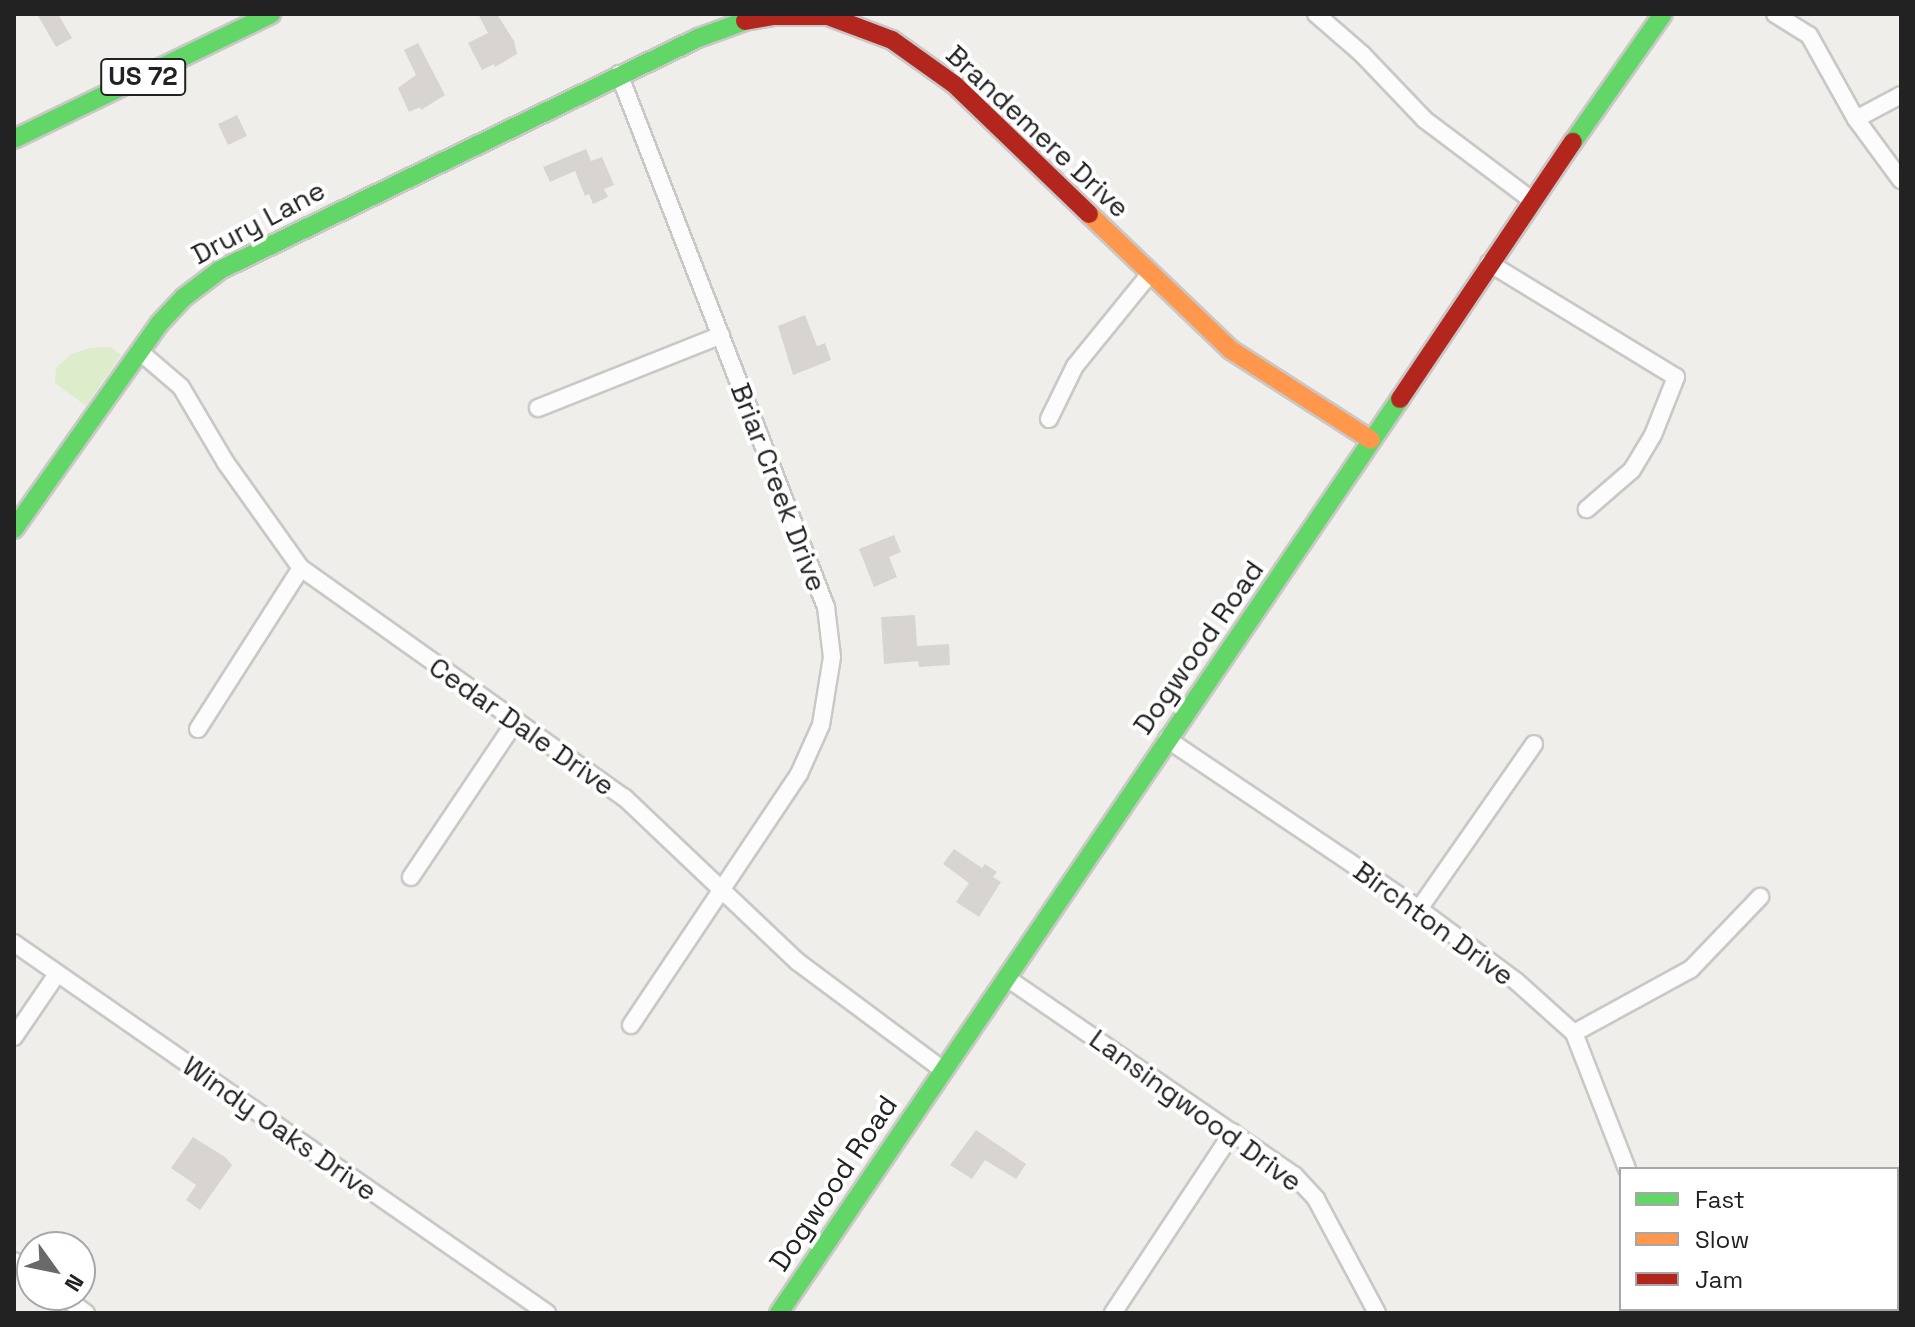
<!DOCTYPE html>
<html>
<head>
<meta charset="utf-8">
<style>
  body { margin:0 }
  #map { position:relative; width:1915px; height:1327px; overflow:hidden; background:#f0eeeb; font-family:"Space Grotesk",sans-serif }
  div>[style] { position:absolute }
  .grass>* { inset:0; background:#ddeccb }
  .building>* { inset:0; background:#d7d4d2 }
  .roads { filter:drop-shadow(2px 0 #c9c8c7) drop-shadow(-2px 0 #c9c8c7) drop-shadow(0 2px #c9c8c7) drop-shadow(0 -2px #c9c8c7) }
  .street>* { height:16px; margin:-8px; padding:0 8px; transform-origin:8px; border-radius:8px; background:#fdfcfc }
  .fast>* { height:18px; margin:-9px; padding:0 9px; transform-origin:9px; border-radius:9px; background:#63d668 }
  .slow>* { height:18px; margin:-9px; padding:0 9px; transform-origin:9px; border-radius:9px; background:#ff974d }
  .jam>* { height:18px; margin:-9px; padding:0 9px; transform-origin:9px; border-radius:9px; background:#b3261e }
  span { translate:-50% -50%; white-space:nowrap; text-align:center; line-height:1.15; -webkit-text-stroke:8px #fff; paint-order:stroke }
  .shield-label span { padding:2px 6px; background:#fff; border:2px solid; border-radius:6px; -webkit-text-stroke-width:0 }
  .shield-label { font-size:26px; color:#222; font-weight:700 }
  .street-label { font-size:28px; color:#222 }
  .frame { position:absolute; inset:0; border:16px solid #222; pointer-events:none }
  .legend { position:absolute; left:1619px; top:1167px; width:280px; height:144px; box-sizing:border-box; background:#fff; border:2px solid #a7a7a7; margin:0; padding:10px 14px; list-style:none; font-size:24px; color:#222 }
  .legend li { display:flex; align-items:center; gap:16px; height:40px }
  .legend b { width:40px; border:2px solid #a7a7a7 }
  .north { position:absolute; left:16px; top:1231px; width:80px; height:80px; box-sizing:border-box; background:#fff; border:2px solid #a7a7a7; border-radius:50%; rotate:123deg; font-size:22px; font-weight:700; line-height:32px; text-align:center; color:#222 }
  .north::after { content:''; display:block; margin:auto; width:28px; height:36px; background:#6a6968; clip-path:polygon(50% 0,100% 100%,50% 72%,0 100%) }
</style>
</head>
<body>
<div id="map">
  <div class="grass">
    <div style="clip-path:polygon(111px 347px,121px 355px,86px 406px,55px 383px,56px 368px,71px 354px,90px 348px)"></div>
  </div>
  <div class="building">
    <div style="clip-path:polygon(37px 14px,58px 14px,72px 38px,56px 47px)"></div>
    <div style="clip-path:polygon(478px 14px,497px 14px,514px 41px,517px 54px,495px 67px,494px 64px,482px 70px,468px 43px,488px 33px)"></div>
    <div style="clip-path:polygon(418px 43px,445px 95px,421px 110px,420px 107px,409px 112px,398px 88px,416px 75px,404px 50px)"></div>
    <div style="clip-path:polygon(237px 115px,247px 136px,228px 145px,218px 124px)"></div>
    <div style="clip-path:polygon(586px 149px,591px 161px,602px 157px,614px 185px,604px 189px,608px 197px,593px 204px,589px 194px,585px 196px,575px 171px,550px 182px,543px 167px)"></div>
    <div style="clip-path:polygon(805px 315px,817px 346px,825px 343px,831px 360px,793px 375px,778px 326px)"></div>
    <div style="clip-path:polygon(894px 535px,901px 552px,889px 557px,897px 577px,874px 587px,859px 549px)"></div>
    <div style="clip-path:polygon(915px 615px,917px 646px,949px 644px,950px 665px,919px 667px,918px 661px,884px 664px,881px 617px)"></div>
    <div style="clip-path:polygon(954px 849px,982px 868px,985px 864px,997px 872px,993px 877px,1001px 882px,979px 917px,956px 902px,969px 883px,943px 864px)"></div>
    <div style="clip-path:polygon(976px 1130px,1026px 1164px,1016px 1179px,985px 1160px,972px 1179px,950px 1165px)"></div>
    <div style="clip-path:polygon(193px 1137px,225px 1157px,232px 1165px,200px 1210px,186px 1200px,196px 1185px,171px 1168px)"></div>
  </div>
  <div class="roads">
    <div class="street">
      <div style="left:1316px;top:14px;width:61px;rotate:41deg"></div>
      <div style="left:1362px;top:54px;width:91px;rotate:46.3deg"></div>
      <div style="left:1425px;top:120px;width:135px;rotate:36.9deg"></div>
      <div style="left:1775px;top:14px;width:40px;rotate:32deg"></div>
      <div style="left:1809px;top:35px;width:96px;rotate:60.8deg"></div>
      <div style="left:1856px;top:119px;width:76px;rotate:53.6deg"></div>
      <div style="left:619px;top:74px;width:572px;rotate:68.78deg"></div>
      <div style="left:826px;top:607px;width:50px;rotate:83.2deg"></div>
      <div style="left:832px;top:657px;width:69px;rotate:99.2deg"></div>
      <div style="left:821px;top:725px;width:54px;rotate:114.2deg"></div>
      <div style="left:799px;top:774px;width:302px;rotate:123.8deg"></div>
      <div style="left:1856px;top:119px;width:51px;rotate:-28.1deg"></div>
      <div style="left:1489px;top:263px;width:219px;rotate:31.4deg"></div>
      <div style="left:1676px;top:377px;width:62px;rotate:111.6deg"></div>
      <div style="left:1653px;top:435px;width:41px;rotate:121deg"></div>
      <div style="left:1632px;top:470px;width:60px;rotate:139.1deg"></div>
      <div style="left:139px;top:351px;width:55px;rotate:40.6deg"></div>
      <div style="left:181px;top:387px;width:88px;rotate:59.4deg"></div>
      <div style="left:226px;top:463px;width:129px;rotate:54.5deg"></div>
      <div style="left:301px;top:568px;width:397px;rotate:35.4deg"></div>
      <div style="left:625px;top:798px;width:238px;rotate:43.5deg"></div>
      <div style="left:798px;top:962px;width:181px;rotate:36.7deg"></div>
      <div style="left:538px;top:408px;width:197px;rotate:-21.7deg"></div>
      <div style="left:1049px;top:419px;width:59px;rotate:-63.9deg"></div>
      <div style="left:1075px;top:366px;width:117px;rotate:-50.9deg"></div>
      <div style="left:198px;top:729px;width:191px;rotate:-57.4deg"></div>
      <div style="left:1167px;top:739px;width:304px;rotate:34deg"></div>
      <div style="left:1419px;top:909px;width:121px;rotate:36.6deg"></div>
      <div style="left:1516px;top:981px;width:78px;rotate:41.9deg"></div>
      <div style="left:1574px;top:1033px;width:146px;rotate:68.7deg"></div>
      <div style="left:411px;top:877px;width:187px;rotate:-56.1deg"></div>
      <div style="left:1419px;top:909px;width:201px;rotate:-55.1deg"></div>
      <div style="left:14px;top:943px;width:649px;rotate:34.77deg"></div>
      <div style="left:1007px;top:978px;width:348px;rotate:34.5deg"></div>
      <div style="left:1294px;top:1175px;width:33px;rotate:47deg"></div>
      <div style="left:1316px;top:1199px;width:129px;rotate:61.8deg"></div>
      <div style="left:1574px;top:1033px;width:133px;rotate:-28.7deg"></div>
      <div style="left:1691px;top:969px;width:100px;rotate:-46.2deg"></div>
      <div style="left:14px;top:1037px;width:76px;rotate:-55.7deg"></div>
      <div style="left:1897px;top:1182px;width:6px;rotate:-51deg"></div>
      <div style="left:14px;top:1261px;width:22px;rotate:36deg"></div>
      <div style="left:61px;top:1295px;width:31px;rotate:36deg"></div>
      <div style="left:1681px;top:1309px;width:4px;rotate:63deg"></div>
      <div style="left:1113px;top:1313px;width:217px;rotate:-56.5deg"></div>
      <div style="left:1701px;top:1313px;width:13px;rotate:-18deg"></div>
    </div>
    <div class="fast">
      <div style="left:14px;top:139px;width:286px;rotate:-25.9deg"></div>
      <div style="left:1573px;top:142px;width:156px;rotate:-54.9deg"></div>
      <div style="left:14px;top:529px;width:251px;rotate:-54.7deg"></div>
      <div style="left:159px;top:324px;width:35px;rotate:-47deg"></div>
      <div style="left:183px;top:298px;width:46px;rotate:-37.1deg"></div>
      <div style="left:220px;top:270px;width:531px;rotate:-25.89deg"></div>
      <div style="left:698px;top:38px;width:50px;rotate:-19.9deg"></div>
      <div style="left:779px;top:1313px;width:1105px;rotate:-55.81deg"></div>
    </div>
    <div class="slow">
      <div style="left:1089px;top:214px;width:197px;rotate:43.8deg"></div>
      <div style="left:1231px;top:350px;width:166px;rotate:32.7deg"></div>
    </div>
    <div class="jam">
      <div style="left:745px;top:21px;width:28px;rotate:-10deg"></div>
      <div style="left:773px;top:16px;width:55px"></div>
      <div style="left:828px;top:16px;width:68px;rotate:20.6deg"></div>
      <div style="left:892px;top:40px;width:77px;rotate:35.5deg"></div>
      <div style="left:955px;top:85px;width:186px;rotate:43.9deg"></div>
      <div style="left:1400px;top:399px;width:310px;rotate:-56.1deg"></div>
    </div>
  </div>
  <div class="shield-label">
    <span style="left:143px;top:77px">US 72</span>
  </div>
  <div class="street-label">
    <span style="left:1038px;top:131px;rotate:43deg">Brandemere Drive</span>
    <span style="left:258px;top:222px;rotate:-28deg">Drury Lane</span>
    <span style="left:779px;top:487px;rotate:69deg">Briar Creek Drive</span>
    <span style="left:1198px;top:647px;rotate:-55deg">Dogwood Road</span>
    <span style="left:522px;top:726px;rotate:35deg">Cedar Dale Drive</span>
    <span style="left:1434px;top:923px;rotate:36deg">Birchton Drive</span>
    <span style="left:1196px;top:1110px;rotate:36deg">Lansingwood Drive</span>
    <span style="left:280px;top:1128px;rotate:35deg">Windy Oaks Drive</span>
    <span style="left:833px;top:1183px;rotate:-56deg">Dogwood Road</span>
  </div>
  <div class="frame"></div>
  <ul class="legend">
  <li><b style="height:10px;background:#63d668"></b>Fast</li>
  <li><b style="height:10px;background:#ff974d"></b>Slow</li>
  <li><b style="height:10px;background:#b3261e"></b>Jam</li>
  </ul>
  <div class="north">N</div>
</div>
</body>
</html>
